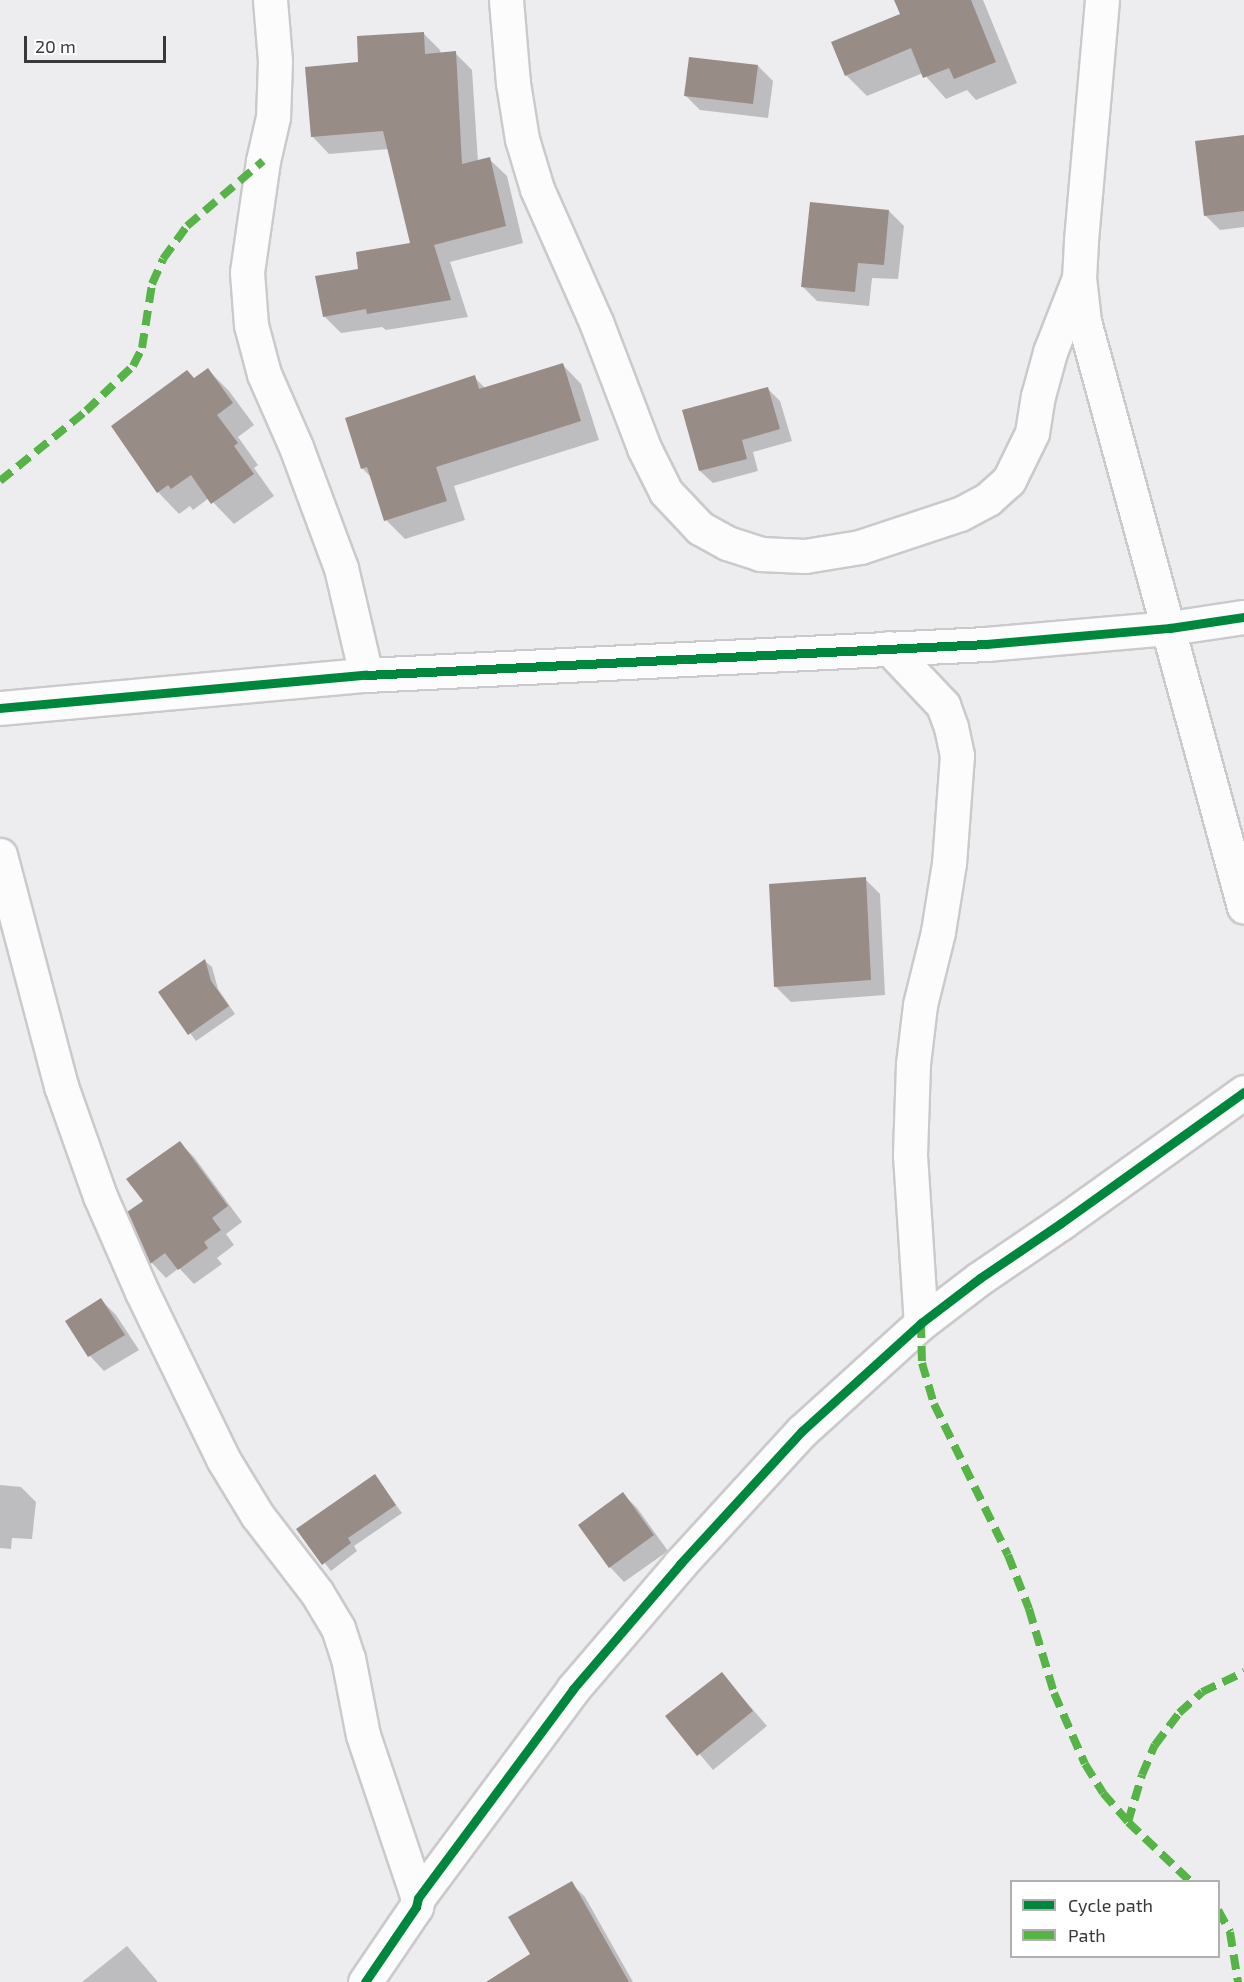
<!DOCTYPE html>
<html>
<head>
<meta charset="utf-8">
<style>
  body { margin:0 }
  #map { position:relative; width:1244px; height:1982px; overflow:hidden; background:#ededef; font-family:"Exo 2",sans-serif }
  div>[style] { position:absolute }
  .shadow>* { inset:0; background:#0003 }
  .building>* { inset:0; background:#988c87 }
  .roads { filter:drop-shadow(2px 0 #cacacc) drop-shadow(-2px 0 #cacacc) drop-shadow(0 2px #cacacc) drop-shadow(0 -2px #cacacc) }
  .street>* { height:33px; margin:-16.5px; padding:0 16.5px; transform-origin:16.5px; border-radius:16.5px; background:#fcfcfd }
  .quiet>* { height:8px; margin-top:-4px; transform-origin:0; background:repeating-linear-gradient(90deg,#56b346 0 15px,transparent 0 23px) }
  .cycleway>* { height:9px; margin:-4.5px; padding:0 4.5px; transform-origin:4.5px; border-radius:4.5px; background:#00873e }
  span { translate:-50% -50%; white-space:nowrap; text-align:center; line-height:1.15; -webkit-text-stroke:6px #fff; paint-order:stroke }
  .legend { position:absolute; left:1010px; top:1880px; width:210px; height:78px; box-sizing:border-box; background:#fff; border:2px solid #b0b0b1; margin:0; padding:8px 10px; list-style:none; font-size:18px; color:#39393b }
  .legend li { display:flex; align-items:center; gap:12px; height:30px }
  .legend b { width:30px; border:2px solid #b0b0b1 }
  .scale { position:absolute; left:24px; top:36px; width:142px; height:27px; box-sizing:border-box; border:3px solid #39393b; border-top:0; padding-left:8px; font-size:18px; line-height:21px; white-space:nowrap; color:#39393b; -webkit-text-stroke:4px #fff; paint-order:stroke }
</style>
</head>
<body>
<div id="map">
  <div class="shadow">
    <div style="clip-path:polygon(895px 0,983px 0,1017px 83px,976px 100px,967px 90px,946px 99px,923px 73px,867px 96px,846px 75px,902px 14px)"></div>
    <div style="clip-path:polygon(423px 33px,440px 50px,441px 54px,455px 53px,472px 70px,478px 162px,489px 159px,507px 176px,523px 243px,450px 262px,468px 317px,386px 330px,382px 327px,341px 333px,324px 316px,360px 271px,411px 244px,389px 149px,329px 154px,312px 136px,360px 63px)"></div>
    <div style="clip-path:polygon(758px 66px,773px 81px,768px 118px,700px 110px,685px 95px)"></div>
    <div style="clip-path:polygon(1244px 136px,1244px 227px,1220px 230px,1205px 215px)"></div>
    <div style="clip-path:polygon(889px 211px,904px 226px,898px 279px,872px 278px,869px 306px,817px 301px,802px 286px)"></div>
    <div style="clip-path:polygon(562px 364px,581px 384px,599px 440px,454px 486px,465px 520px,405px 539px,386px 520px,372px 478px,362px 468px,474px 377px,486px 389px)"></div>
    <div style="clip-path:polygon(208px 370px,229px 391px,254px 425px,238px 437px,258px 465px,254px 468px,274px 496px,234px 524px,209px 498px,193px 510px,190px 506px,179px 514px,158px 492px,195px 379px)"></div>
    <div style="clip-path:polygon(768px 389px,780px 401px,792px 441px,753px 452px,758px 471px,713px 483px,700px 471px)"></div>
    <div style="clip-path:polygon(865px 879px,880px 894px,885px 995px,791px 1002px,776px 987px)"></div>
    <div style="clip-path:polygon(205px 961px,212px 967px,218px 989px,235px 1014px,196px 1041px,160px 993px)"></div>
    <div style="clip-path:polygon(180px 1143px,194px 1157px,242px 1222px,226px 1234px,234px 1245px,217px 1258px,222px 1264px,194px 1284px,179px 1268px,166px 1278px,152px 1263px,129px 1212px,145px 1201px)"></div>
    <div style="clip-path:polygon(101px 1300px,116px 1315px,139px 1350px,104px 1371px,90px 1356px)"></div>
    <div style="clip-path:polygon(374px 1476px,402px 1513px,354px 1546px,357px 1551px,331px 1571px,298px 1529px)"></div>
    <div style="clip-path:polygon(0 1485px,21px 1487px,36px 1502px,32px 1539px,12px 1538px,11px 1549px,0 1548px)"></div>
    <div style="clip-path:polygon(623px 1494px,637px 1508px,668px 1551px,624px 1582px,610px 1567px)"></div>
    <div style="clip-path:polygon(722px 1674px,767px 1726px,713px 1770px,668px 1716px)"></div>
    <div style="clip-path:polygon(571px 1883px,585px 1897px,633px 1982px,489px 1982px,532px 1955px)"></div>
    <div style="clip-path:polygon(127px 1946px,158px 1982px,82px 1982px)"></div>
  </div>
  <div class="building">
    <div style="clip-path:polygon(894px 0,971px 0,996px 62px,954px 79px,949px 68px,923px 78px,911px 48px,845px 76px,831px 42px,900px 14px)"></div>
    <div style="clip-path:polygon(424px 32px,425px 54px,456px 51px,462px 164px,490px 157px,506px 226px,434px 245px,451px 300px,367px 314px,366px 309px,323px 317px,315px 276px,358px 269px,356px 252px,410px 243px,383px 131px,311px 137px,305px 67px,358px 62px,357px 36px)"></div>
    <div style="clip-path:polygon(689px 57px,758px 65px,753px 104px,684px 96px)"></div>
    <div style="clip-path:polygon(1244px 135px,1244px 211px,1204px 216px,1195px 141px)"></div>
    <div style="clip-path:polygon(810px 202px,889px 210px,884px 265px,858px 263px,855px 292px,801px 287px)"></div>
    <div style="clip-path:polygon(563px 363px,581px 421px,436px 467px,447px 501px,384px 521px,367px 467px,361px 469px,345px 418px,475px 375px,479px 389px)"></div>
    <div style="clip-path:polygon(208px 368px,233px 403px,217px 415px,238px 443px,234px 446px,254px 474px,211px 504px,191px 475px,171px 489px,168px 485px,157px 493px,111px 426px,187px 370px,194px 378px)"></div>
    <div style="clip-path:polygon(768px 387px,780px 429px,742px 440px,747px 459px,699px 471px,682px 410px)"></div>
    <div style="clip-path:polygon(866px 877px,871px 980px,774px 987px,769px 884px)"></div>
    <div style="clip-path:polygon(205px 959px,211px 981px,229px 1006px,188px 1035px,158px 992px)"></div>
    <div style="clip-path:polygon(180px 1141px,228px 1206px,212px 1218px,221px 1230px,204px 1242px,208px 1248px,178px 1270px,165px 1253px,150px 1264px,127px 1212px,143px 1201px,126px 1179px)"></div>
    <div style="clip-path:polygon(101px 1298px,125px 1335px,88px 1357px,65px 1321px)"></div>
    <div style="clip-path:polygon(375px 1474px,396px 1505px,348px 1538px,351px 1543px,322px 1565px,296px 1529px)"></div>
    <div style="clip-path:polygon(623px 1492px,654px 1535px,609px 1568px,578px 1525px)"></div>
    <div style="clip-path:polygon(722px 1672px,753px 1711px,697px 1756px,665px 1716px)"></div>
    <div style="clip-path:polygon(572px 1881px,629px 1982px,486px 1982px,530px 1954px,508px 1917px)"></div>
  </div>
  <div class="roads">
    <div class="street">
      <div style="left:270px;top:0;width:61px;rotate:85.3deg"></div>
      <div style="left:275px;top:61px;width:56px;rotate:92deg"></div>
      <div style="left:273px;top:117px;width:45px;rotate:102.8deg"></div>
      <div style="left:263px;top:161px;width:112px;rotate:98.2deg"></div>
      <div style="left:247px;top:272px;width:53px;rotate:85.7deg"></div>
      <div style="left:251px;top:325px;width:51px;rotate:75.1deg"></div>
      <div style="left:264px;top:374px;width:80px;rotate:66.3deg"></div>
      <div style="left:296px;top:447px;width:129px;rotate:69.6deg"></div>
      <div style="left:341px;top:568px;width:110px;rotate:76.8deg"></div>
      <div style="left:506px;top:0;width:83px;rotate:85.2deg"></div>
      <div style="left:513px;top:83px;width:57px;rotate:80.9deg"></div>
      <div style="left:522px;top:139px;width:52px;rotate:73.3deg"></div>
      <div style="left:537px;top:189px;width:145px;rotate:66.1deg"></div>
      <div style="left:596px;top:322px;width:135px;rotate:69.1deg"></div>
      <div style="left:644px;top:448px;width:49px;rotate:63.4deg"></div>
      <div style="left:666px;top:492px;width:50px;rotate:46.6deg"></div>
      <div style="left:700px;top:528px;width:31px;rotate:29deg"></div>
      <div style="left:727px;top:543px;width:35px;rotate:18deg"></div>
      <div style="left:760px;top:554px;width:45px;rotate:2.5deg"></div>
      <div style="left:805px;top:556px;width:56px;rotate:-9.3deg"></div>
      <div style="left:860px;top:547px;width:105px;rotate:-18.3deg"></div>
      <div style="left:960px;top:514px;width:32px;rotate:-28deg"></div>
      <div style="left:988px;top:499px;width:28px;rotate:-42deg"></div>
      <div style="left:1009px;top:480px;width:52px;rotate:-63.9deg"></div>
      <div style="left:1032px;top:433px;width:37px;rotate:-81deg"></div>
      <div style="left:1038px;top:396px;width:46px;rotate:-74.7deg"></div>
      <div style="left:1050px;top:352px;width:79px;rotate:-68.6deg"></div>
      <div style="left:1102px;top:0;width:242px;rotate:95deg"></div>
      <div style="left:1081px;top:241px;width:37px;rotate:93deg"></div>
      <div style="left:1079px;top:278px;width:43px;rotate:83.4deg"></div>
      <div style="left:1084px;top:321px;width:607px;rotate:74.73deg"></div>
      <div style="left:889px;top:648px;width:79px;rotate:46.5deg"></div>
      <div style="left:943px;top:705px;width:23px;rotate:70deg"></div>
      <div style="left:951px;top:727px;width:29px;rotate:78deg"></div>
      <div style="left:957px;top:755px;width:108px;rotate:94.2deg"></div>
      <div style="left:949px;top:863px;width:70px;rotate:99.1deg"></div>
      <div style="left:938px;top:932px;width:75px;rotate:103.9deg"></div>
      <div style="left:920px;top:1005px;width:59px;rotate:96.8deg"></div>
      <div style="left:913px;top:1064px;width:91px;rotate:91.9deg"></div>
      <div style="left:910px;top:1155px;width:168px;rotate:86.3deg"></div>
      <div style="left:0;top:708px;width:367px;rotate:-5.2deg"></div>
      <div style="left:366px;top:675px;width:621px;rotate:-2.86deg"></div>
      <div style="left:986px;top:644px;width:185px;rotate:-5deg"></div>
      <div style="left:1170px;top:628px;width:75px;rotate:-8.5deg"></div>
      <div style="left:0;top:855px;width:239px;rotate:75.2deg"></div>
      <div style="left:61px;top:1086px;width:117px;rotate:70.5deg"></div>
      <div style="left:100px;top:1196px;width:105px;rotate:66.4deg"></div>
      <div style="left:142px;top:1292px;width:186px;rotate:64.1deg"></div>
      <div style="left:223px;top:1459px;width:66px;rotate:58.7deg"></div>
      <div style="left:257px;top:1515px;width:98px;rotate:52.4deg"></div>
      <div style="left:317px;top:1593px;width:41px;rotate:59deg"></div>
      <div style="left:338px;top:1628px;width:32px;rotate:72deg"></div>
      <div style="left:348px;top:1658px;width:78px;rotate:79deg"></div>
      <div style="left:363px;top:1735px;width:172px;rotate:71.4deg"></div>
      <div style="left:365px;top:1982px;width:91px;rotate:-55.8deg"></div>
      <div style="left:416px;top:1907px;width:9px;rotate:-77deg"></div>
      <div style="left:418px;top:1898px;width:260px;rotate:-53.4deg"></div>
      <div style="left:573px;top:1689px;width:165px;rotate:-49.4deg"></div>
      <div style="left:680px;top:1564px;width:180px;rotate:-47.5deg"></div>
      <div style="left:802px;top:1431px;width:161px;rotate:-42.2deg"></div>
      <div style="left:921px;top:1323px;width:74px;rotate:-37.3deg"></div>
      <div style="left:980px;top:1278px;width:98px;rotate:-34.2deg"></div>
      <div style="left:1061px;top:1223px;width:225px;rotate:-35.6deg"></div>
    </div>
  </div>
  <div class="quiet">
    <div style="left:0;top:481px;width:111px;rotate:-39.1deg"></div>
    <div style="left:86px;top:411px;width:65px;rotate:-43.8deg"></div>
    <div style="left:133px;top:366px;width:20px;rotate:-63deg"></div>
    <div style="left:142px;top:348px;width:65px;rotate:-81.1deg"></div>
    <div style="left:152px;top:284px;width:27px;rotate:-66deg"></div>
    <div style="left:163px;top:259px;width:41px;rotate:-54deg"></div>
    <div style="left:187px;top:226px;width:100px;rotate:-40.5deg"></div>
    <div style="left:921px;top:1323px;width:40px;rotate:88.6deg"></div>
    <div style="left:922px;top:1363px;width:43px;rotate:73.7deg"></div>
    <div style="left:934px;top:1404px;width:168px;rotate:63.9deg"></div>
    <div style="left:1008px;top:1555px;width:58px;rotate:68.7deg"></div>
    <div style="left:1029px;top:1609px;width:88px;rotate:73.4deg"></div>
    <div style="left:1054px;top:1693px;width:77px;rotate:66.4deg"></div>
    <div style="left:1085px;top:1764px;width:34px;rotate:58deg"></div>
    <div style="left:1103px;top:1793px;width:38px;rotate:49deg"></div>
    <div style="left:1128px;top:1822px;width:87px;rotate:43.6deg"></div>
    <div style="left:1128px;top:1822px;width:49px;rotate:-73.4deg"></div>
    <div style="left:1142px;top:1775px;width:33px;rotate:-67deg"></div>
    <div style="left:1155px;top:1745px;width:40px;rotate:-53deg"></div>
    <div style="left:1179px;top:1713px;width:31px;rotate:-42deg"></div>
    <div style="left:1202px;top:1692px;width:47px;rotate:-25.5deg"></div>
    <div style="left:1218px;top:1910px;width:25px;rotate:61deg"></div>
    <div style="left:1230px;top:1932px;width:51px;rotate:80.9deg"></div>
  </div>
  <div class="cycleway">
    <div style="left:0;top:708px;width:367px;rotate:-5.2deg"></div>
    <div style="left:366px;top:675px;width:621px;rotate:-2.86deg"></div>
    <div style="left:986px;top:644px;width:185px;rotate:-5deg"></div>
    <div style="left:1170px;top:628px;width:75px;rotate:-8.5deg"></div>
    <div style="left:365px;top:1982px;width:91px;rotate:-55.8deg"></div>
    <div style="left:416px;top:1907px;width:9px;rotate:-77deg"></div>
    <div style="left:418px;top:1898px;width:260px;rotate:-53.4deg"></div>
    <div style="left:573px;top:1689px;width:165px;rotate:-49.4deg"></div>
    <div style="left:680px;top:1564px;width:180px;rotate:-47.5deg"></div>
    <div style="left:802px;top:1431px;width:161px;rotate:-42.2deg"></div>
    <div style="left:921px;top:1323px;width:74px;rotate:-37.3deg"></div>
    <div style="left:980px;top:1278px;width:98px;rotate:-34.2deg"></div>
    <div style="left:1061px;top:1223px;width:225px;rotate:-35.6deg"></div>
  </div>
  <ul class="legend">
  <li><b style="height:8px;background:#00873e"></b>Cycle path</li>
  <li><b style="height:8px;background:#56b346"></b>Path</li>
  </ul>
  <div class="scale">20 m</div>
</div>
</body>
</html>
